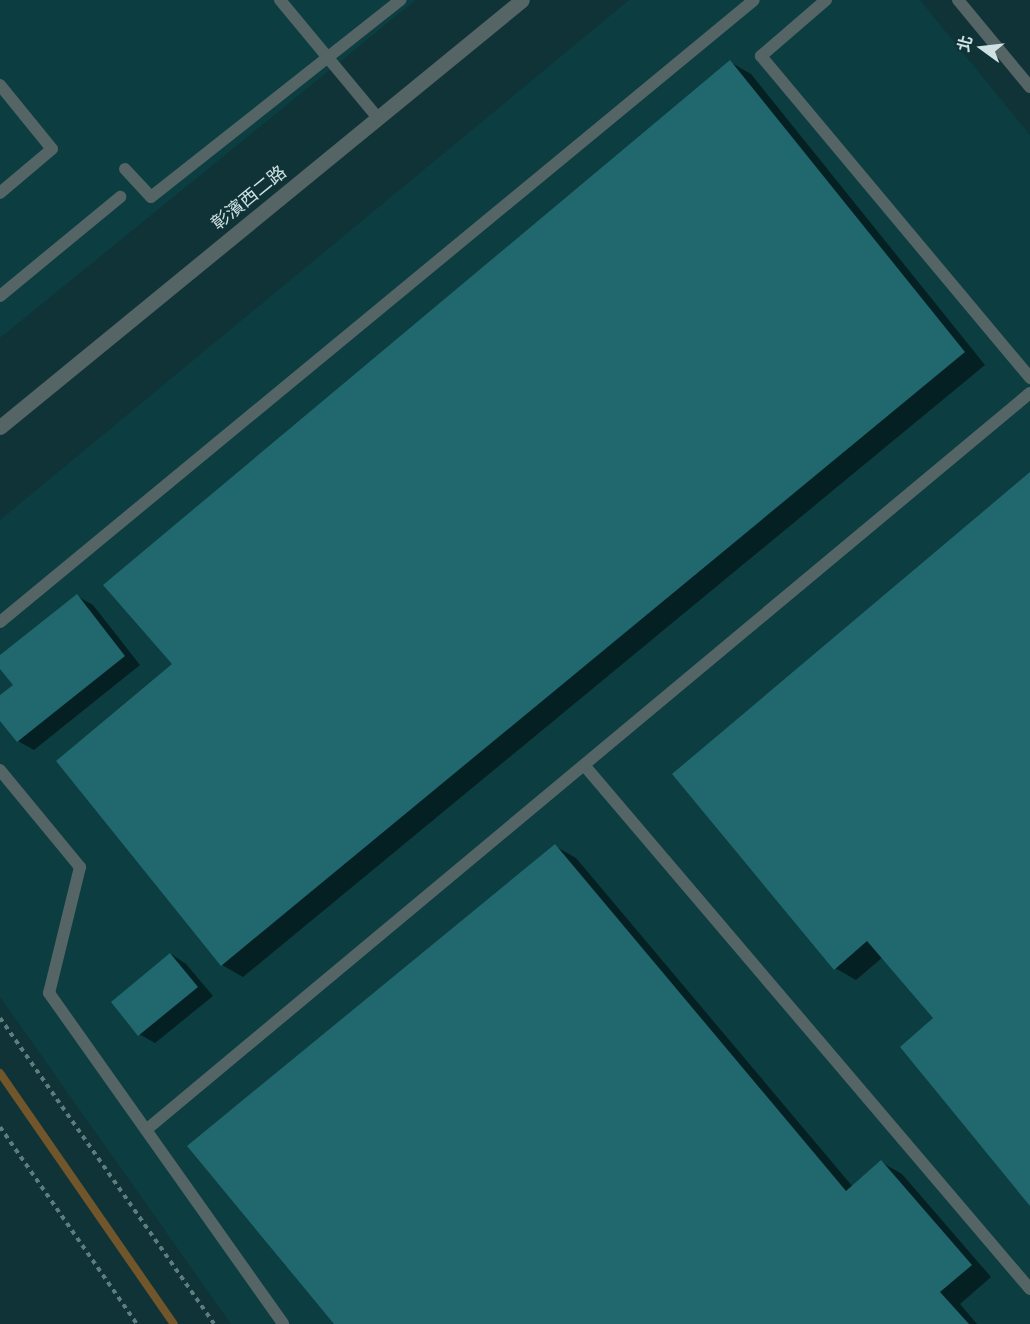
<!DOCTYPE html>
<html>
<head>
<meta charset="utf-8">
<style>
  body { margin:0 }
  #map { position:relative; width:1030px; height:1324px; overflow:hidden; background:#0f3336; font-family:Mulish,"Noto Sans TC",sans-serif }
  div>[style] { position:absolute }
  .built>* { inset:0; background:#0b3d41 }
  .shadow>* { inset:0; background:#0007 }
  .stream>* { height:8px; margin:-4px; padding:0 4px; transform-origin:4px; border-radius:4px; background:#71562c }
  .building>* { inset:0; background:#21676e }
  .path>* { height:4px; margin-top:-2px; transform-origin:0; background:repeating-linear-gradient(90deg,#5f7c7e 0 4.5px,transparent 0 9px) }
  .lane>* { height:12px; margin:-6px; padding:0 6px; transform-origin:6px; border-radius:6px; background:#556465 }
  .street>* { height:15px; margin:-7.5px; padding:0 7.5px; transform-origin:7.5px; border-radius:7.5px; background:#556465 }
  span { translate:-50% -50%; white-space:nowrap; text-align:center; line-height:1.15; -webkit-text-stroke:4.5px #0f3336; paint-order:stroke }
  .street-label { font-size:18px; color:#cfe1e3 }
  .north { position:absolute; left:952px; top:18px; width:60px; height:60px; -webkit-text-stroke:4px #0f3336; paint-order:stroke; rotate:285deg; font-size:16px; font-weight:700; line-height:24px; text-align:center; color:#cfe1e3 }
  .north::after { content:''; display:block; margin:auto; width:21px; height:27px; background:#cfe1e3; clip-path:polygon(50% 0,100% 100%,50% 72%,0 100%) }
</style>
</head>
<body>
<div id="map">
  <div class="built">
    <div style="clip-path:polygon(0 0,416px 0,0 338px)"></div>
    <div style="clip-path:polygon(629px 0,920px 0,1030px 135px,1030px 1324px,231px 1324px,0 997px,0 520px)"></div>
  </div>
  <div class="shadow">
    <div style="clip-path:polygon(730px 62px,751px 74px,985px 365px,243px 977px,222px 965px)"></div>
    <div style="clip-path:polygon(1030px 474px,1030px 1204px,935px 1019px,883px 957px,856px 980px,835px 968px)"></div>
    <div style="clip-path:polygon(77px 596px,93px 605px,140px 665px,34px 750px,18px 741px,0 718px,0 697px,15px 685px,0 667px,0 657px)"></div>
    <div style="clip-path:polygon(555px 846px,576px 858px,853px 1187px,881px 1162px,902px 1174px,991px 1277px,960px 1304px,977px 1324px,337px 1324px)"></div>
    <div style="clip-path:polygon(171px 954px,186px 964px,213px 996px,155px 1043px,139px 1034px)"></div>
  </div>
  <div class="stream">
    <div style="left:0;top:1073px;width:305px;rotate:55.3deg"></div>
  </div>
  <div class="building">
    <div style="clip-path:polygon(730px 60px,965px 352px,221px 966px,56px 761px,172px 664px,103px 585px)"></div>
    <div style="clip-path:polygon(1030px 472px,1030px 1206px,900px 1047px,933px 1018px,867px 941px,834px 970px,672px 774px)"></div>
    <div style="clip-path:polygon(77px 594px,125px 656px,17px 742px,0 721px,0 695px,13px 685px,0 669px,0 655px)"></div>
    <div style="clip-path:polygon(555px 844px,846px 1191px,881px 1160px,972px 1265px,940px 1292px,969px 1324px,334px 1324px,187px 1146px)"></div>
    <div style="clip-path:polygon(170px 953px,198px 987px,138px 1036px,111px 1002px)"></div>
  </div>
  <div class="path">
    <div style="left:0;top:1018px;width:373px;rotate:55deg"></div>
    <div style="left:0;top:1127px;width:240px;rotate:55.2deg"></div>
  </div>
  <div class="lane">
    <div style="left:280px;top:0;width:153px;rotate:50.3deg"></div>
    <div style="left:826px;top:0;width:86px;rotate:139.3deg"></div>
    <div style="left:761px;top:56px;width:420px;rotate:50.1deg"></div>
    <div style="left:958px;top:0;width:113px;rotate:50.4deg"></div>
    <div style="left:0;top:85px;width:82px;rotate:50.9deg"></div>
    <div style="left:52px;top:149px;width:68px;rotate:139.8deg"></div>
    <div style="left:125px;top:169px;width:38px;rotate:47deg"></div>
    <div style="left:151px;top:197px;width:318px;rotate:-38.3deg"></div>
    <div style="left:0;top:296px;width:156px;rotate:-39.5deg"></div>
    <div style="left:0;top:622px;width:977px;rotate:-39.52deg"></div>
    <div style="left:584px;top:765px;width:688px;rotate:49.6deg"></div>
    <div style="left:0;top:770px;width:126px;rotate:50.5deg"></div>
    <div style="left:80px;top:867px;width:130px;rotate:103.8deg"></div>
    <div style="left:49px;top:993px;width:405px;rotate:54.7deg"></div>
    <div style="left:146px;top:1130px;width:1151px;rotate:-39.82deg"></div>
  </div>
  <div class="street">
    <div style="left:0;top:427px;width:674px;rotate:-39.28deg"></div>
  </div>
  <div class="street-label">
    <span style="left:249px;top:198px;rotate:-39deg">彰濱西二路</span>
  </div>
  <div class="north">北</div>
</div>
</body>
</html>
